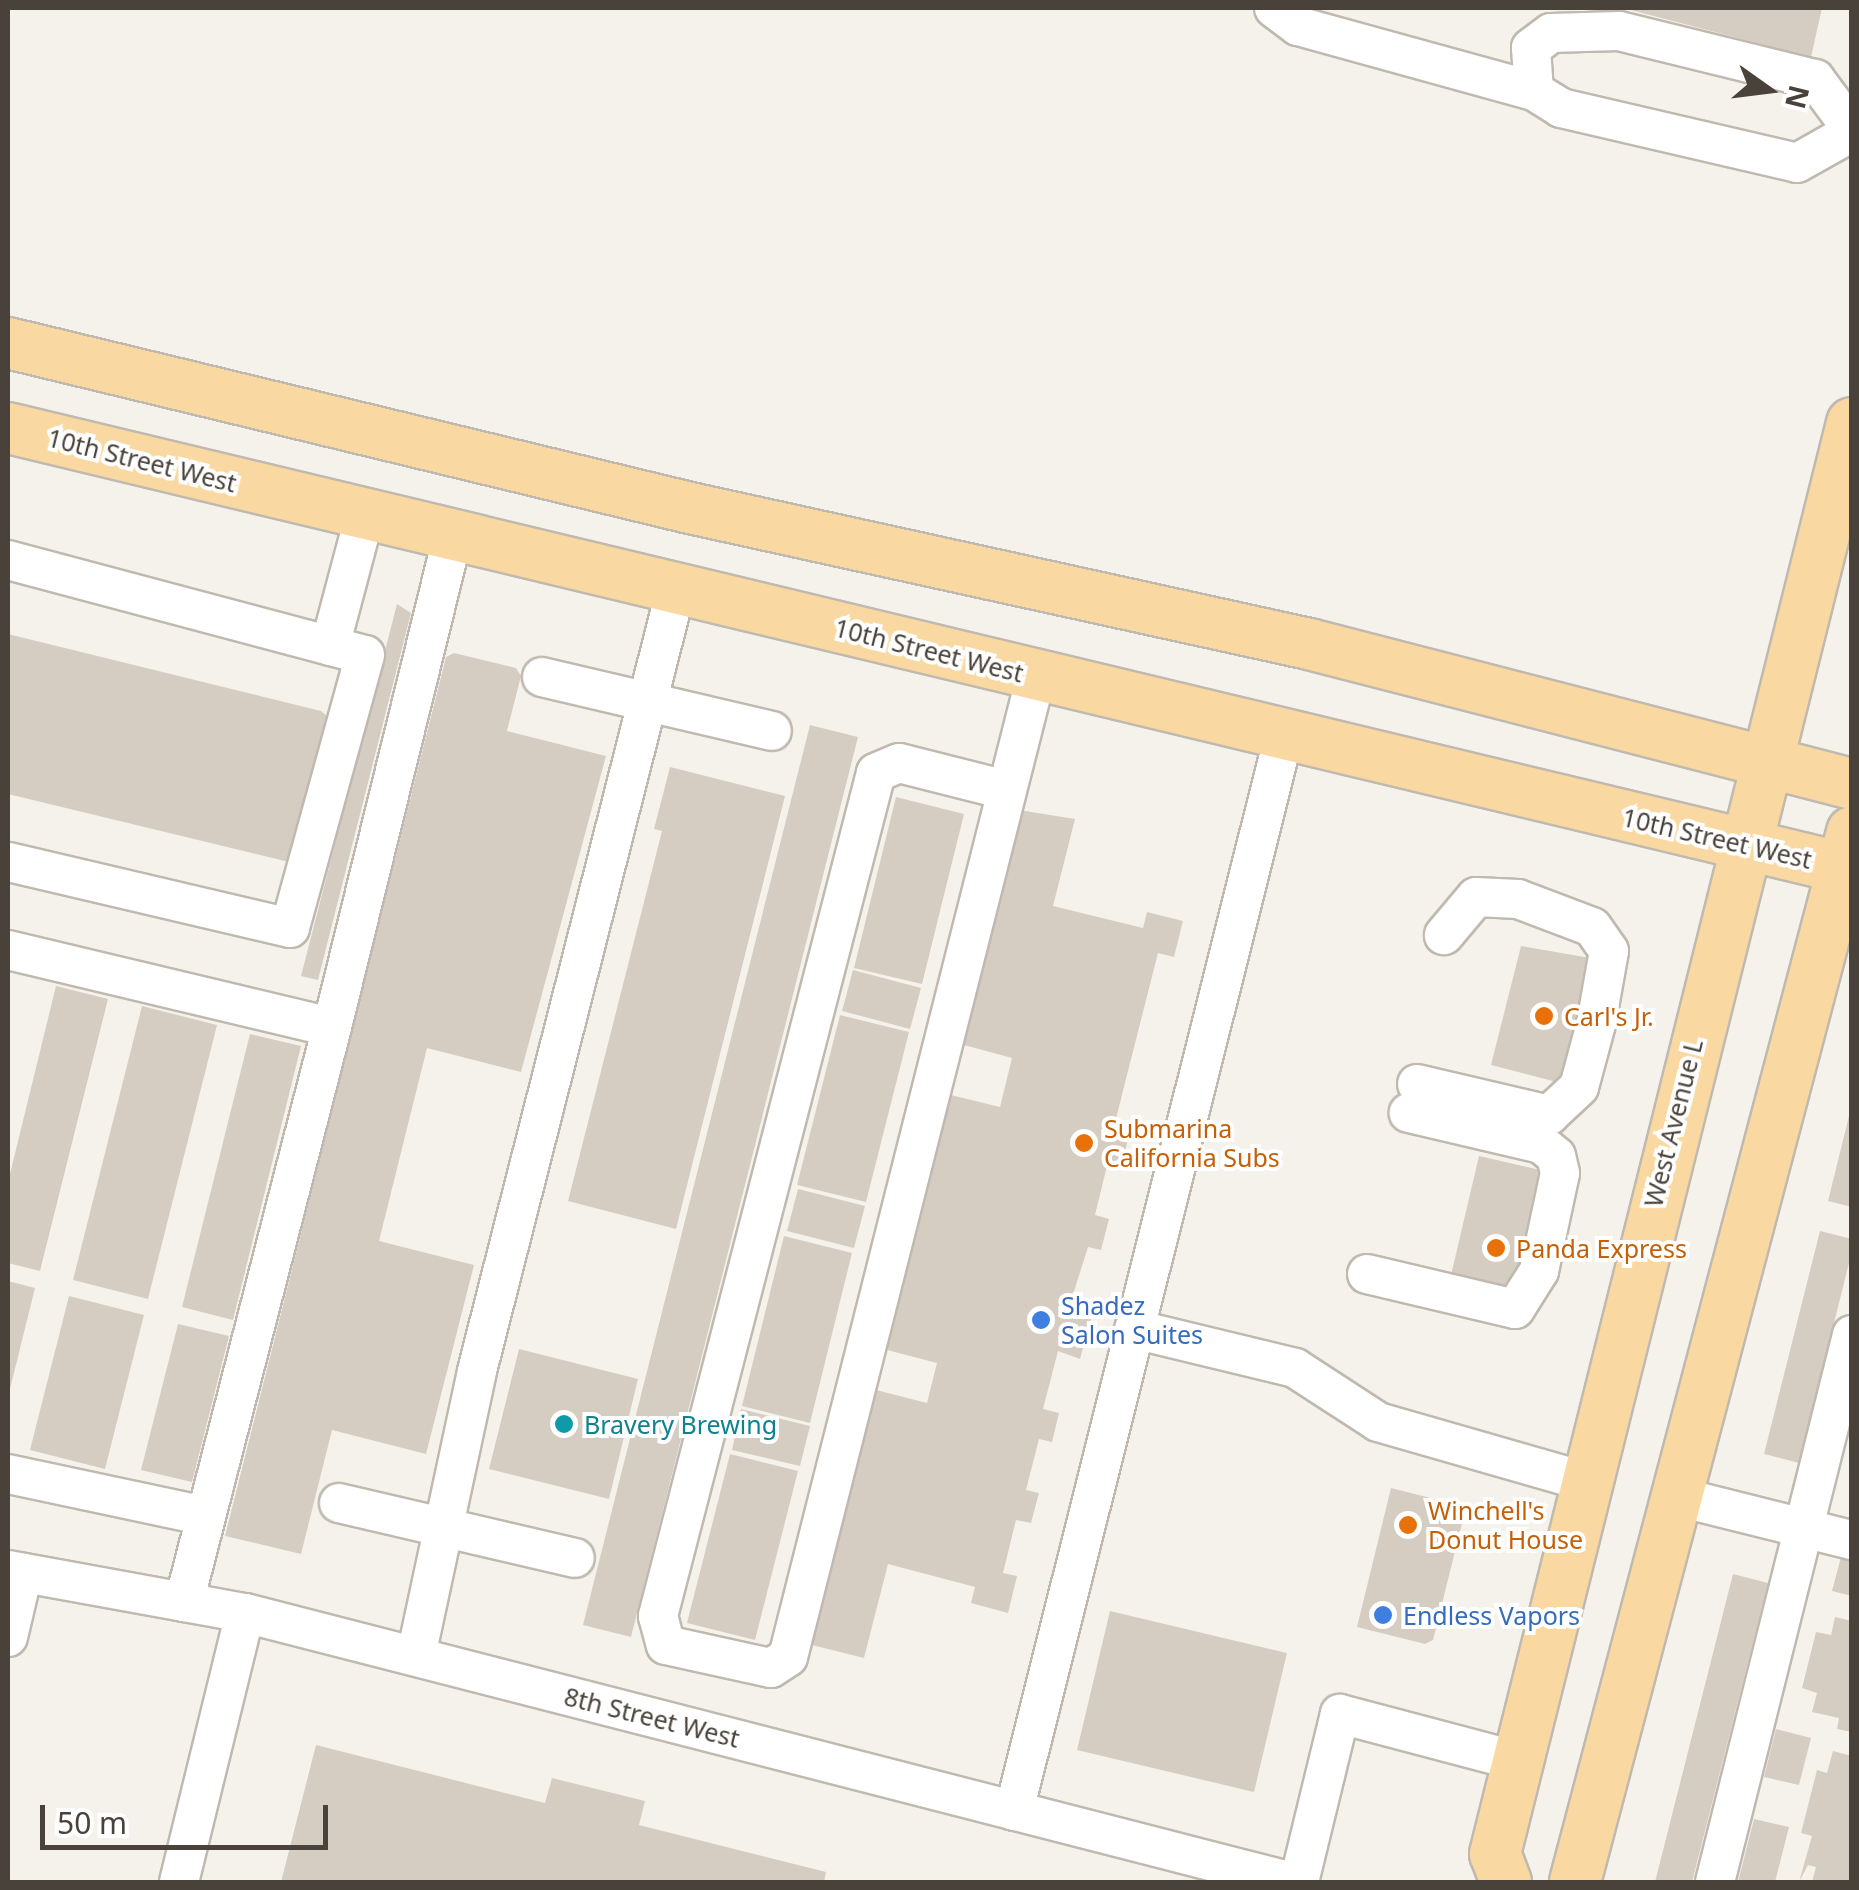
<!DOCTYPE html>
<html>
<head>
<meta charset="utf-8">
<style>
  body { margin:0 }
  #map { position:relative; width:1859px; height:1890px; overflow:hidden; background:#f5f2ec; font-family:"Noto Sans",sans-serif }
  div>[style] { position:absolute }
  .building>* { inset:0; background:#d6cdc2 }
  .roads { filter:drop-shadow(2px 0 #c0b9af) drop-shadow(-2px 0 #c0b9af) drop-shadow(0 2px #c0b9af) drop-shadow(0 -2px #c0b9af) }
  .minor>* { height:38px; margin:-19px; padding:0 19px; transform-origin:19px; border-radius:19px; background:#fff }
  .major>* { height:50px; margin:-25px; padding:0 25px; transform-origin:25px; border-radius:25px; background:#f9d9a1 }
  .dots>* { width:28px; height:28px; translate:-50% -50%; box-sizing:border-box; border:5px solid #fff; border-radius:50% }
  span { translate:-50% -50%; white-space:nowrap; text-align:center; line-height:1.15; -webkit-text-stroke:8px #fff; paint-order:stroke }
  .street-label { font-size:25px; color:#49423a }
  .food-label { font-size:25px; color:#c56008 }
  .left { translate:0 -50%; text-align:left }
  .shop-label { font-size:25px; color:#366cbe }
  .culture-label { font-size:25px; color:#0d838f }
  .frame { position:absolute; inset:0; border:10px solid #49423a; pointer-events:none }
  .north { position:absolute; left:1719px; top:40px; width:100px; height:100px; -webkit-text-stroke:8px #fff; paint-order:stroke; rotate:104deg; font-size:28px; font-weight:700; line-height:40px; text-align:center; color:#49423a }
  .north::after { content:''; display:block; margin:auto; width:35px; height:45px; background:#49423a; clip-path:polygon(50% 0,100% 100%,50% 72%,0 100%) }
  .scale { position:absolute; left:40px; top:1805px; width:288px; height:45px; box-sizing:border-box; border:5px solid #49423a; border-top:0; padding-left:12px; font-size:30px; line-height:35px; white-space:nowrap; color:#49423a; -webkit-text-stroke:8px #fff; paint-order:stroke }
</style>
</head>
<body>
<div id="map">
  <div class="building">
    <div style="clip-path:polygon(1623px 8px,1822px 8px,1811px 57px)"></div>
    <div style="clip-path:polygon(397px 604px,411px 613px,318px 980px,301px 976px)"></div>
    <div style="clip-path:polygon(8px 634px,321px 711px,329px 718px,293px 863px,8px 794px)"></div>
    <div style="clip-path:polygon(454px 653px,516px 668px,521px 676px,507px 731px,606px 756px,521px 1072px,427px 1048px,379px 1241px,474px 1265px,426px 1454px,332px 1430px,301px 1554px,225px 1536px,446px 657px)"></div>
    <div style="clip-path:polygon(810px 725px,858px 737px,631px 1637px,583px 1625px)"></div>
    <div style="clip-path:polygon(670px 767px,785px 796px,676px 1229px,568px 1201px,662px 831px,654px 829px)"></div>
    <div style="clip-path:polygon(896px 797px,964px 814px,922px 984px,854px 968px)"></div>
    <div style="clip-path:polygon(1019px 810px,1075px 819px,1053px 906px,1143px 928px,1147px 912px,1183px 921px,1174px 957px,1158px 953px,1126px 1079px,1112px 1135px,1128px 1139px,1121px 1169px,1107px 1166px,1095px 1215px,1109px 1219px,1101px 1250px,1088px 1247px,1069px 1307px,1094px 1308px,1080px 1359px,1058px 1351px,1043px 1409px,1059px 1413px,1052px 1442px,1039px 1439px,1026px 1490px,1039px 1493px,1031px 1523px,1016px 1520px,1003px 1573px,1017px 1576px,1008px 1613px,971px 1603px,975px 1587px,888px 1564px,864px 1658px,812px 1645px,876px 1390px,927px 1403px,937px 1363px,887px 1350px,951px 1095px,1000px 1107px,1012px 1058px,964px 1045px)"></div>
    <div style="clip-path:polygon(1521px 946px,1596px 959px,1564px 1084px,1491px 1065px)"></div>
    <div style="clip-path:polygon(853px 970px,921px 988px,910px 1029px,842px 1011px)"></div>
    <div style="clip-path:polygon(56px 986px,108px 999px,40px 1271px,8px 1263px,8px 1182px)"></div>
    <div style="clip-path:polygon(142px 1006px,217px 1025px,148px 1299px,73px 1280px)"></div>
    <div style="clip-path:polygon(840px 1015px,909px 1032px,866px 1202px,797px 1185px)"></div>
    <div style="clip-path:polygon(250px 1034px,301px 1046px,233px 1320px,182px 1307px)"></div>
    <div style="clip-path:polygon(1850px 1112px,1852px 1112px,1852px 1207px,1828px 1201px)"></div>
    <div style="clip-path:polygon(1479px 1156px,1545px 1171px,1524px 1293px,1451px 1275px)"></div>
    <div style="clip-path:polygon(798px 1189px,865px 1206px,854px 1248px,787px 1231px)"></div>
    <div style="clip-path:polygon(1820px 1231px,1852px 1239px,1852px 1251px,1799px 1463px,1764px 1454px)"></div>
    <div style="clip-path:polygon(784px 1236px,852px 1253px,810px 1423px,742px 1406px)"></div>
    <div style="clip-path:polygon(8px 1281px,35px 1288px,9px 1393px,8px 1393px)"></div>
    <div style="clip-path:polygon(69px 1296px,144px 1315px,105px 1469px,30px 1450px)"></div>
    <div style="clip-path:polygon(178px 1324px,229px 1336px,192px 1482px,141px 1470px)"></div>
    <div style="clip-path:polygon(519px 1349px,638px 1379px,609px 1499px,489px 1469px)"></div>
    <div style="clip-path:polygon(741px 1409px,810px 1426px,800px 1466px,732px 1450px)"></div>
    <div style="clip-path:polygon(730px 1454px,798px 1471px,755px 1640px,687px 1623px)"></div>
    <div style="clip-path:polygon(1391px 1488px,1466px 1507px,1433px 1640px,1425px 1644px,1357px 1627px)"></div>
    <div style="clip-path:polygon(1841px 1557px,1852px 1559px,1852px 1596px,1832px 1591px)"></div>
    <div style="clip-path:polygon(1733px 1574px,1768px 1583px,1692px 1882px,1655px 1882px)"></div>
    <div style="clip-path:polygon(1110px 1611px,1287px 1653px,1254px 1792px,1077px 1750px)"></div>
    <div style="clip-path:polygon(1835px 1617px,1852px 1621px,1852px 1732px,1837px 1729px,1839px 1718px,1812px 1712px,1817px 1693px,1802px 1688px,1816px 1632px,1831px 1635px)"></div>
    <div style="clip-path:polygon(1776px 1729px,1811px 1738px,1799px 1785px,1764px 1777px)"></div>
    <div style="clip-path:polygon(316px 1745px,545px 1803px,552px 1778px,645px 1801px,639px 1825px,826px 1872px,824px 1882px,281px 1882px)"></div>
    <div style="clip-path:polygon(1833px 1751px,1852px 1756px,1852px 1882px,1812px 1882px,1816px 1867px,1808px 1865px,1799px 1882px,1812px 1836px,1801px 1833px,1817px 1770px,1827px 1773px)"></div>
    <div style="clip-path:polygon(1754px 1819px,1789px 1827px,1775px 1882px,1738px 1882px)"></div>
  </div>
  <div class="roads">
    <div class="minor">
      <div style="left:1274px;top:8px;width:30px;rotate:37deg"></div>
      <div style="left:1298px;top:26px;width:245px;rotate:15.4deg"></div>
      <div style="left:1534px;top:91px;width:32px;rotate:32deg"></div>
      <div style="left:1561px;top:108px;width:242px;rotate:13.1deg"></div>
      <div style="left:1797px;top:163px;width:63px;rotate:-29.4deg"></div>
      <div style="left:1534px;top:91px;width:43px;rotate:-94deg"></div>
      <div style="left:1531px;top:48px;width:25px;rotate:-37deg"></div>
      <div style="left:1551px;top:33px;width:68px;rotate:-1.7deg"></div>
      <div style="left:1619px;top:31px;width:202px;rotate:13.8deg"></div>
      <div style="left:1815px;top:79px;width:62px;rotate:53.5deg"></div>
      <div style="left:8px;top:560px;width:369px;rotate:14.9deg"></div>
      <div style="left:365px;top:655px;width:283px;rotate:105.4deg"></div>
      <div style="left:290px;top:928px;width:290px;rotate:-166.8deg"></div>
      <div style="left:330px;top:646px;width:137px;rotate:-75.1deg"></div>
      <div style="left:542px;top:677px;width:236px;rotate:13.2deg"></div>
      <div style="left:1002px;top:789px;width:106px;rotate:-165.8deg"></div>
      <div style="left:899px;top:763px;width:25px;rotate:157deg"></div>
      <div style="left:876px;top:773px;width:871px;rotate:104.5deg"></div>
      <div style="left:658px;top:1616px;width:30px;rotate:75deg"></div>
      <div style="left:666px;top:1645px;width:107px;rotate:12.4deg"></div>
      <div style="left:771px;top:1668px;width:20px;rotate:-33deg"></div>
      <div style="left:788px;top:1657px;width:1012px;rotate:-75.81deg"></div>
      <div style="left:8px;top:950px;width:333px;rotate:13.4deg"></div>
      <div style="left:332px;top:1027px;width:594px;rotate:104.43deg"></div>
      <div style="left:332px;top:1027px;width:507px;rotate:-76.18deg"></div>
      <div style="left:1417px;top:1084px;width:136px;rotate:13.2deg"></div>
      <div style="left:1549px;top:1115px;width:41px;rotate:-43deg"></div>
      <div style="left:1579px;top:1087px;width:65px;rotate:-74.9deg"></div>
      <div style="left:1596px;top:1024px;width:74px;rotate:-79.9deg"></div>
      <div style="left:1609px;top:951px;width:29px;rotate:-125deg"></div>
      <div style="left:1592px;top:927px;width:79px;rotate:-159.3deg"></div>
      <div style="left:1518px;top:899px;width:42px;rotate:-177.3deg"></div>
      <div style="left:1476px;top:897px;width:50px;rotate:130.1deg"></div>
      <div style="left:1367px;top:1274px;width:152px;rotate:13.3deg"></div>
      <div style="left:1515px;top:1309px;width:45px;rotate:-57.7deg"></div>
      <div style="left:1539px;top:1271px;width:100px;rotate:-77.9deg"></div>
      <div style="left:1560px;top:1173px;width:17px;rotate:-103deg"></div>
      <div style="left:1556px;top:1156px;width:19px;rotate:-141deg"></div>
      <div style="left:1541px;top:1144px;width:136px;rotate:-166.8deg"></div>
      <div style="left:1134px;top:1329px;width:166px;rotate:13.6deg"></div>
      <div style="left:1295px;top:1368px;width:99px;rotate:33deg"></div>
      <div style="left:1378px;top:1422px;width:214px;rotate:16deg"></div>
      <div style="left:8px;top:1474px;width:202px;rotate:12deg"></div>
      <div style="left:1679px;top:1497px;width:178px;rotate:14deg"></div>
      <div style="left:339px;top:1503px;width:242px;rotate:13.1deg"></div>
      <div style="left:8px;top:1570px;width:241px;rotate:10.3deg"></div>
      <div style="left:245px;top:1613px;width:1081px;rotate:14.41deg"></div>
      <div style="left:8px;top:1637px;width:66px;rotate:-76.8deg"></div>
      <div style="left:416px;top:1656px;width:291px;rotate:-77.9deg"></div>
      <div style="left:477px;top:1371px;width:807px;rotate:-75.72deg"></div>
      <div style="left:1014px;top:1811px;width:1109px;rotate:-75.91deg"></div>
      <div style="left:179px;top:1882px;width:277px;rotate:-76.2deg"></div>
      <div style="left:1299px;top:1882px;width:173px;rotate:-76.3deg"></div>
      <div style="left:1340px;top:1714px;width:184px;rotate:14.8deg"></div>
      <div style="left:1715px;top:1882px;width:564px;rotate:-75.94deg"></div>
    </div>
    <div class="major">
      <div style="left:8px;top:343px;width:702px;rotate:13.6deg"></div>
      <div style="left:690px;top:508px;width:634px;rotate:12.39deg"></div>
      <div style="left:1309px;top:644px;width:561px;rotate:14.46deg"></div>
      <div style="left:8px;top:428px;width:1896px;rotate:13.48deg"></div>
      <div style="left:1506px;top:1882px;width:30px;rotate:-111deg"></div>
      <div style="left:1495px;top:1854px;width:1475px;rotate:-75.99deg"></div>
      <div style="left:1575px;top:1882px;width:1086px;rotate:-75.22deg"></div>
    </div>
  </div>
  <div class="dots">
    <div style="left:1544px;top:1016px;background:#e8710a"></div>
    <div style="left:1084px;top:1143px;background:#e8710a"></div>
    <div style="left:1496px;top:1248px;background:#e8710a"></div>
    <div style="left:1041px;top:1320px;background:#3f7fe0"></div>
    <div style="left:564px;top:1424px;background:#0f9aa8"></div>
    <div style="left:1408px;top:1525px;background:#e8710a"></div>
    <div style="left:1383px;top:1615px;background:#3f7fe0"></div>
  </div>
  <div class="street-label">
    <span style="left:142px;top:460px;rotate:14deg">10th Street West</span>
    <span style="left:929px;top:650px;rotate:14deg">10th Street West</span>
    <span style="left:1717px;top:838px;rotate:13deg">10th Street West</span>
    <span style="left:1673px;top:1123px;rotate:-76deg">West Avenue L</span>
    <span style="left:652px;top:1717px;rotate:14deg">8th Street West</span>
  </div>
  <div class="food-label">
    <span class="left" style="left:1564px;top:1016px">Carl's Jr.</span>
    <span class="left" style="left:1104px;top:1143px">Submarina<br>California Subs</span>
    <span class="left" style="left:1516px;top:1248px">Panda Express</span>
    <span class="left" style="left:1428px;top:1525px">Winchell's<br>Donut House</span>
  </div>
  <div class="shop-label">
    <span class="left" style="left:1061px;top:1320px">Shadez<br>Salon Suites</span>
    <span class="left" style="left:1403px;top:1615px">Endless Vapors</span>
  </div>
  <div class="culture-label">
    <span class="left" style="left:584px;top:1424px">Bravery Brewing</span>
  </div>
  <div class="frame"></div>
  <div class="north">N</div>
  <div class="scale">50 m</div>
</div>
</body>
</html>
